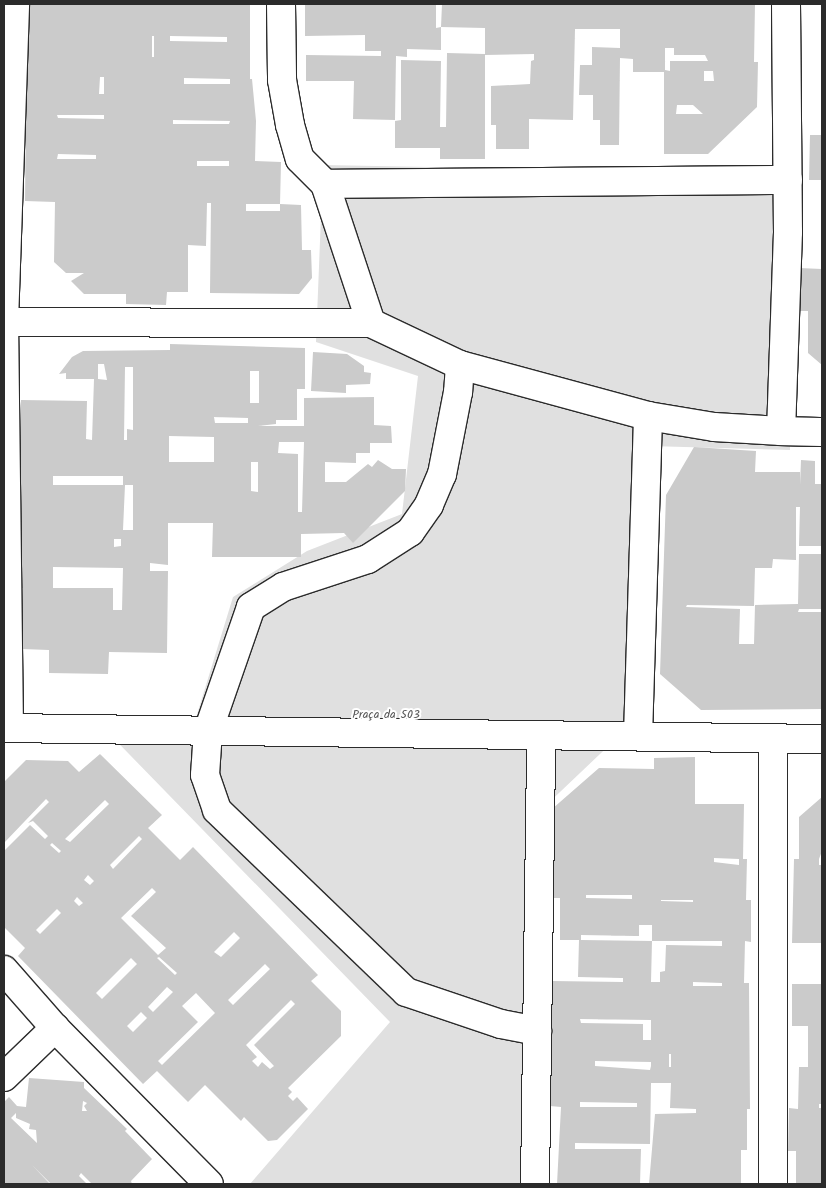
<!DOCTYPE html>
<html>
<head>
<meta charset="utf-8">
<style>
  body { margin:0 }
  #map { position:relative; width:826px; height:1188px; overflow:hidden; background:#fff; font-family:Kalam,sans-serif }
  div>[style] { position:absolute }
  .green>* { inset:0; background:#e0e0e0 }
  .building>* { inset:0; background:#cbcbcb }
  .roads { filter:drop-shadow(1px 0 #2b2b2b) drop-shadow(-1px 0 #2b2b2b) drop-shadow(0 1px #2b2b2b) drop-shadow(0 -1px #2b2b2b) }
  .street>* { height:28px; margin:-14px; padding:0 14px; transform-origin:14px; border-radius:14px; background:#fff }
  span { translate:-50% -50%; white-space:nowrap; text-align:center; line-height:1.15; -webkit-text-stroke:4px #fff; paint-order:stroke }
  .park-label { font-size:12px; color:#585858 }
  .frame { position:absolute; inset:0; border:5px solid #2b2b2b; pointer-events:none }
</style>
</head>
<body>
<div id="map">
  <div class="green">
    <div style="clip-path:polygon(323px 165px,790px 174px,790px 450px,649px 446px,640px 716px,540px 811px,530px 1184px,250px 1184px,390px 1022px,92px 716px,195px 721px,233px 597px,307px 551px,402px 514px,418px 376px,316px 342px)"></div>
  </div>
  <div class="building">
    <div style="clip-path:polygon(evenodd,27px 4px,250px 4px,250px 79px,252px 79px,256px 121px,255px 161px,281px 162px,280px 204px,246px 204px,246px 211px,280px 211px,280px 204px,301px 205px,302px 250px,311px 250px,312px 278px,299px 294px,210px 293px,211px 203px,207px 203px,206px 246px,188px 245px,188px 292px,167px 292px,166px 305px,126px 304px,126px 294px,84px 294px,71px 281px,84px 273px,66px 273px,54px 262px,55px 202px,25px 201px,27px 4px,152px 36px,154px 36px,154px 57px,152px 57px,152px 36px,27px 4px,170px 36px,227px 37px,227px 42px,170px 41px,170px 36px,27px 4px,100px 77px,104px 77px,104px 94px,99px 94px,100px 77px,27px 4px,184px 78px,230px 79px,230px 84px,184px 84px,184px 78px,27px 4px,57px 115px,104px 115px,104px 119px,58px 118px,57px 115px,27px 4px,173px 120px,230px 121px,229px 124px,173px 124px,173px 120px,27px 4px,58px 154px,96px 155px,96px 159px,57px 159px,58px 154px,27px 4px,197px 161px,229px 161px,229px 166px,197px 166px,197px 161px)"></div>
    <div style="clip-path:polygon(305px 4px,436px 4px,436px 28px,441px 27px,441px 50px,407px 49px,407px 57px,396px 56px,395px 120px,353px 119px,354px 81px,306px 81px,306px 55px,381px 56px,381px 51px,365px 51px,365px 35px,305px 36px)"></div>
    <div style="clip-path:polygon(evenodd,442px 4px,755px 4px,754px 62px,758px 62px,757px 107px,708px 154px,664px 154px,664px 72px,633px 72px,633px 59px,620px 58px,619px 145px,600px 145px,600px 120px,593px 120px,593px 95px,579px 95px,580px 65px,592px 65px,592px 47px,620px 48px,620px 29px,575px 29px,573px 120px,529px 119px,529px 149px,496px 149px,496px 125px,491px 125px,491px 86px,530px 84px,531px 61px,534px 60px,534px 54px,485px 55px,485px 159px,440px 159px,440px 148px,395px 148px,395px 121px,401px 120px,401px 60px,441px 61px,440px 127px,446px 127px,447px 53px,485px 54px,485px 28px,441px 27px,442px 4px,665px 48px,674px 48px,674px 55px,705px 55px,708px 61px,670px 61px,670px 71px,665px 70px,665px 48px,442px 4px,704px 71px,713px 71px,714px 81px,704px 81px,704px 71px,442px 4px,677px 105px,693px 105px,703px 114px,676px 114px,677px 105px)"></div>
    <div style="clip-path:polygon(810px 135px,822px 135px,822px 180px,809px 180px)"></div>
    <div style="clip-path:polygon(799px 268px,822px 269px,822px 365px,808px 353px,808px 311px,797px 311px)"></div>
    <div style="clip-path:polygon(evenodd,170px 344px,305px 348px,305px 389px,297px 389px,297px 420px,276px 420px,276px 424px,258px 426px,304px 426px,304px 398px,374px 397px,374px 425px,391px 426px,392px 443px,370px 443px,370px 453px,356px 453px,356px 463px,325px 462px,325px 482px,346px 482px,368px 464px,372px 467px,378px 460px,392px 469px,406px 469px,405px 491px,353px 543px,344px 533px,301px 534px,301px 557px,212px 557px,213px 523px,168px 523px,168px 565px,150px 563px,150px 571px,168px 571px,167px 653px,109px 652px,108px 674px,49px 673px,49px 650px,22px 649px,23px 588px,18px 588px,21px 400px,87px 401px,86px 439px,92px 440px,94px 379px,66px 379px,66px 373px,59px 374px,72px 357px,83px 351px,170px 350px,170px 344px,98px 364px,104px 364px,107px 380px,98px 379px,98px 364px,170px 344px,125px 367px,133px 367px,133px 430px,127px 429px,127px 440px,124px 440px,125px 367px,170px 344px,250px 371px,259px 371px,259px 403px,250px 403px,250px 371px,170px 344px,214px 417px,248px 418px,248px 423px,215px 423px,214px 417px,170px 344px,169px 436px,214px 437px,214px 462px,169px 462px,169px 436px,170px 344px,279px 442px,304px 442px,302px 512px,298px 512px,298px 454px,278px 453px,279px 442px,170px 344px,251px 462px,258px 462px,258px 492px,251px 491px,251px 462px,170px 344px,53px 476px,123px 476px,123px 485px,53px 485px,53px 476px,170px 344px,125px 485px,133px 485px,133px 530px,123px 530px,125px 485px,170px 344px,114px 539px,121px 539px,121px 546px,114px 547px,114px 539px,170px 344px,53px 567px,123px 568px,122px 610px,113px 610px,113px 588px,53px 588px,53px 567px)"></div>
    <div style="clip-path:polygon(313px 352px,347px 354px,364px 366px,364px 372px,371px 373px,370px 384px,346px 385px,346px 393px,311px 391px)"></div>
    <div style="clip-path:polygon(694px 447px,756px 451px,755px 472px,800px 472px,800px 485px,801px 460px,815px 461px,815px 484px,821px 484px,821px 546px,799px 546px,800px 507px,796px 507px,796px 560px,773px 559px,772px 568px,755px 568px,754px 606px,687px 605px,686px 607px,740px 609px,739px 644px,754px 644px,755px 605px,798px 604px,799px 554px,822px 554px,822px 609px,799px 609px,798px 612px,822px 612px,822px 709px,701px 710px,660px 674px,666px 495px)"></div>
    <div style="clip-path:polygon(evenodd,100px 754px,162px 815px,148px 828px,180px 860px,193px 847px,318px 975px,311px 981px,341px 1011px,341px 1036px,288px 1088px,292px 1092px,288px 1096px,293px 1101px,297px 1097px,308px 1109px,277px 1140px,268px 1141px,244px 1117px,241px 1121px,205px 1085px,188px 1102px,157px 1071px,143px 1084px,18px 956px,25px 948px,4px 927px,4px 851px,30px 825px,45px 839px,48px 836px,33px 821px,28px 823px,49px 802px,46px 799px,4px 843px,4px 782px,26px 760px,68px 761px,79px 772px,100px 754px,105px 800px,109px 804px,70px 842px,65px 839px,105px 800px,100px 754px,139px 836px,142px 839px,113px 869px,110px 865px,139px 836px,100px 754px,52px 843px,61px 851px,59px 853px,50px 845px,52px 843px,100px 754px,88px 875px,94px 881px,90px 885px,84px 880px,88px 875px,100px 754px,152px 888px,156px 892px,131px 916px,166px 948px,158px 955px,121px 918px,152px 888px,100px 754px,77px 897px,83px 903px,79px 906px,74px 901px,77px 897px,100px 754px,57px 909px,61px 913px,40px 934px,36px 930px,57px 909px,100px 754px,234px 932px,240px 938px,221px 957px,214px 952px,234px 932px,100px 754px,159px 957px,177px 973px,175px 975px,157px 958px,159px 957px,100px 754px,131px 958px,137px 964px,102px 999px,96px 993px,131px 958px,100px 754px,265px 964px,270px 969px,233px 1005px,228px 1000px,265px 964px,100px 754px,167px 987px,173px 992px,153px 1012px,148px 1007px,167px 987px,100px 754px,196px 993px,215px 1013px,162px 1065px,158px 1061px,198px 1022px,182px 1006px,196px 993px,100px 754px,291px 1000px,295px 1004px,254px 1045px,274px 1066px,270px 1069px,262px 1062px,258px 1067px,252px 1061px,257px 1057px,246px 1045px,291px 1000px,100px 754px,141px 1012px,147px 1018px,133px 1032px,127px 1026px,141px 1012px)"></div>
    <div style="clip-path:polygon(evenodd,695px 757px,695px 804px,744px 804px,743px 859px,747px 859px,746px 900px,751px 900px,751px 942px,745px 941px,744px 983px,749px 983px,750px 1109px,747px 1109px,747px 1150px,741px 1150px,741px 1184px,649px 1184px,655px 1114px,696px 1113px,696px 1109px,670px 1108px,671px 1083px,651px 1083px,650px 1144px,575px 1143px,575px 1149px,641px 1149px,640px 1184px,557px 1184px,561px 1107px,550px 1106px,551px 981px,623px 982px,623px 978px,578px 977px,579px 940px,560px 940px,560px 898px,552px 898px,552px 809px,599px 768px,654px 769px,654px 758px,695px 757px,714px 858px,739px 859px,739px 865px,714px 862px,714px 858px,695px 757px,586px 895px,632px 895px,632px 899px,586px 898px,586px 895px,695px 757px,661px 900px,693px 900px,693px 902px,661px 901px,661px 900px,695px 757px,639px 925px,652px 925px,652px 941px,722px 941px,722px 946px,666px 945px,665px 971px,660px 972px,660px 982px,651px 982px,652px 941px,581px 940px,581px 935px,639px 936px,639px 925px,695px 757px,693px 982px,722px 983px,722px 986px,693px 986px,693px 982px,695px 757px,580px 1019px,651px 1020px,651px 1040px,643px 1040px,643px 1024px,581px 1023px,580px 1019px,695px 757px,669px 1054px,671px 1054px,671px 1067px,669px 1067px,669px 1054px,695px 757px,595px 1061px,651px 1062px,651px 1066px,650px 1070px,595px 1066px,595px 1061px,695px 757px,580px 1102px,637px 1103px,637px 1107px,580px 1107px,580px 1102px)"></div>
    <div style="clip-path:polygon(822px 797px,822px 851px,819px 859px,819px 865px,822px 865px,822px 943px,792px 943px,794px 859px,799px 859px,799px 817px)"></div>
    <div style="clip-path:polygon(792px 984px,822px 984px,822px 1104px,819px 1104px,819px 1108px,822px 1108px,822px 1184px,796px 1184px,796px 1151px,788px 1151px,789px 1108px,798px 1109px,799px 1067px,808px 1067px,808px 1026px,792px 1026px)"></div>
    <div style="clip-path:polygon(evenodd,29px 1078px,84px 1082px,84px 1088px,127px 1129px,125px 1131px,152px 1159px,131px 1181px,132px 1184px,92px 1184px,81px 1173px,79px 1176px,87px 1184px,51px 1184px,32px 1165px,50px 1184px,4px 1184px,4px 1102px,9px 1097px,17px 1106px,26px 1107px,29px 1078px,83px 1101px,87px 1103px,84px 1106px,87px 1111px,82px 1111px,83px 1101px,29px 1078px,16px 1113px,16px 1118px,30px 1124px,29px 1129px,36px 1130px,37px 1143px,11px 1118px,16px 1113px)"></div>
  </div>
  <div class="roads">
    <div class="street">
      <div style="left:281px;top:4px;width:76px;rotate:89.2deg"></div>
      <div style="left:282px;top:80px;width:46px;rotate:79.9deg"></div>
      <div style="left:290px;top:125px;width:35px;rotate:74deg"></div>
      <div style="left:300px;top:159px;width:35px;rotate:45deg"></div>
      <div style="left:325px;top:184px;width:463px;rotate:-0.5deg"></div>
      <div style="left:786px;top:4px;width:228px;rotate:89.5deg"></div>
      <div style="left:788px;top:232px;width:199px;rotate:92deg"></div>
      <div style="left:781px;top:431px;width:41px;rotate:1.4deg"></div>
      <div style="left:325px;top:184px;width:146px;rotate:71.7deg"></div>
      <div style="left:371px;top:323px;width:98px;rotate:25.3deg"></div>
      <div style="left:460px;top:365px;width:195px;rotate:15.2deg"></div>
      <div style="left:648px;top:416px;width:67px;rotate:9.5deg"></div>
      <div style="left:714px;top:427px;width:67px;rotate:3.4deg"></div>
      <div style="left:4px;top:322px;width:367px;rotate:0.2deg"></div>
      <div style="left:460px;top:365px;width:27px;rotate:94deg"></div>
      <div style="left:458px;top:392px;width:84px;rotate:101deg"></div>
      <div style="left:442px;top:474px;width:34px;rotate:113deg"></div>
      <div style="left:429px;top:505px;width:33px;rotate:125deg"></div>
      <div style="left:410px;top:532px;width:50px;rotate:147.3deg"></div>
      <div style="left:368px;top:559px;width:89px;rotate:161.8deg"></div>
      <div style="left:283px;top:587px;width:38px;rotate:148deg"></div>
      <div style="left:251px;top:607px;width:131px;rotate:109.1deg"></div>
      <div style="left:208px;top:731px;width:44px;rotate:93.9deg"></div>
      <div style="left:205px;top:775px;width:37px;rotate:71deg"></div>
      <div style="left:217px;top:810px;width:262px;rotate:43.9deg"></div>
      <div style="left:406px;top:992px;width:100px;rotate:18.6deg"></div>
      <div style="left:501px;top:1024px;width:37px;rotate:11deg"></div>
      <div style="left:4px;top:728px;width:818px;rotate:0.77deg"></div>
      <div style="left:9px;top:728px;width:406px;rotate:-90.7deg"></div>
      <div style="left:4px;top:322px;width:318px;rotate:-88deg"></div>
      <div style="left:638px;top:736px;width:320px;rotate:-88.2deg"></div>
      <div style="left:773px;top:738px;width:446px;rotate:90deg"></div>
      <div style="left:4px;top:970px;width:77px;rotate:48.7deg"></div>
      <div style="left:55px;top:1028px;width:219px;rotate:45.4deg"></div>
      <div style="left:4px;top:1077px;width:71px;rotate:-43.9deg"></div>
      <div style="left:535px;top:1184px;width:448px;rotate:-89.2deg"></div>
    </div>
  </div>
  <div class="park-label">
    <span style="left:386px;top:715px">Praça da 503</span>
  </div>
  <div class="frame"></div>
</div>
</body>
</html>
